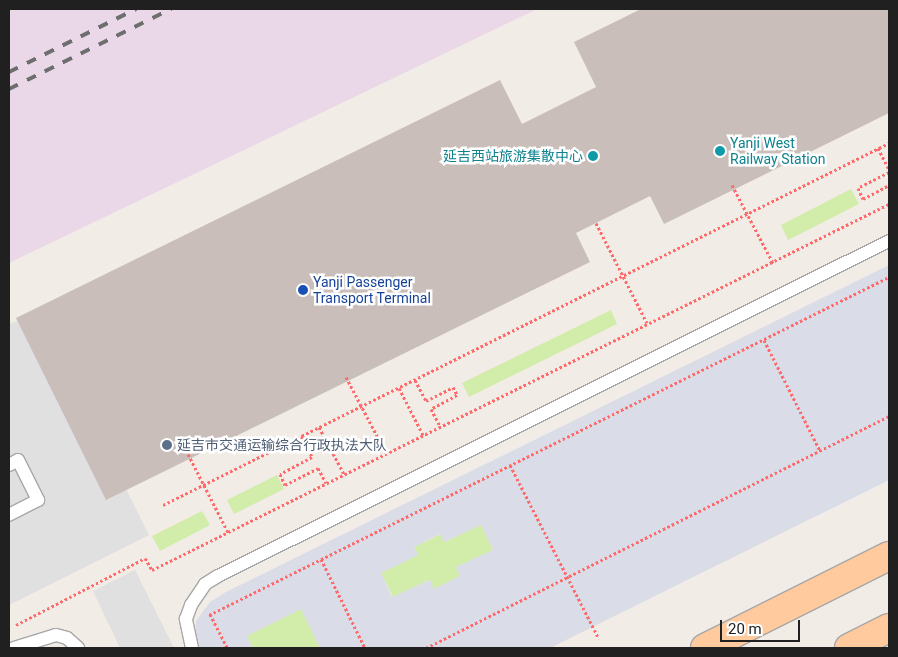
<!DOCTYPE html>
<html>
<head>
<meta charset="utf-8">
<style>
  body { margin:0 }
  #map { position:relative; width:898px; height:657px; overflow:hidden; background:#f1ece6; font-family:Roboto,"Noto Sans SC",sans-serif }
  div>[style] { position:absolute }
  .industrial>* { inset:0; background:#ead8e9 }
  .grass>* { inset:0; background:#d2edaa }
  .parking>* { inset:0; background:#e0e0e0 }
  .plaza>* { inset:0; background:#dadce7 }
  .building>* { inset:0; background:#c9beb9 }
  .path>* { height:3px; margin-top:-1.5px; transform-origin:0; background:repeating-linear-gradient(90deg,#ff696a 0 2.5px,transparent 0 5px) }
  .roads { filter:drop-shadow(1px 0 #a7a7a7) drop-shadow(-1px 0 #a7a7a7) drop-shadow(0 1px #a7a7a7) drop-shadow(0 -1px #a7a7a7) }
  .lane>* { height:12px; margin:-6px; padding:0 6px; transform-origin:6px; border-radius:6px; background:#fff }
  .primary>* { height:28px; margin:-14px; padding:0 14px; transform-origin:14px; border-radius:14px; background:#ffca9d }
  .rail>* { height:4px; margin-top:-2px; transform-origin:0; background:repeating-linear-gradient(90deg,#6e6e6e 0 10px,transparent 0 20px) }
  .dots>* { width:14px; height:14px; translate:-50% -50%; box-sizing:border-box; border:2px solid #fff; border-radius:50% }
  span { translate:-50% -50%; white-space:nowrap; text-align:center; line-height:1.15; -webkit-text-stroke:5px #fff; paint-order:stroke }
  .culture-label { font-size:14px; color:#0d838f }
  .left { translate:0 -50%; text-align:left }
  .right { translate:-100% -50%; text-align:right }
  .transit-label { font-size:14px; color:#164399 }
  .service-label { font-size:14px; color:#4e5e75 }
  .frame { position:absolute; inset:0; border:10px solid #202020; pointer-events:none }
  .scale { position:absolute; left:720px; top:620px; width:80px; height:22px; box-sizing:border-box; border:2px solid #202020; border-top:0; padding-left:6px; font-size:15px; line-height:18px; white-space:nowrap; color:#202020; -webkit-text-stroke:4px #fff; paint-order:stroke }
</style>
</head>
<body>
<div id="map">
  <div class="industrial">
    <div style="clip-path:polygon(9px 9px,537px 9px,9px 263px)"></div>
  </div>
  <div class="grass">
    <div style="clip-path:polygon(851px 189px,859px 204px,788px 240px,781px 225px)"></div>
    <div style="clip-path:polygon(611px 310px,617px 324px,469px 397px,462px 383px)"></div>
    <div style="clip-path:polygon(277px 475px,284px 489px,234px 514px,227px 500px)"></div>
    <div style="clip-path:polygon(202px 511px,210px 525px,160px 551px,152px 536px)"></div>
    <div style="clip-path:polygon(481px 524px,493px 550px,456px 567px,460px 576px,434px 589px,429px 580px,393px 597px,381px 573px,418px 555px,414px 547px,441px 534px,445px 542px)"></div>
    <div style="clip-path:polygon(301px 609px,320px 648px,253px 648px,246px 636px)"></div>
  </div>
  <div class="parking">
    <div style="clip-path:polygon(39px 314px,149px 535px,9px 605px,9px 324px)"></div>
    <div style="clip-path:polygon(135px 570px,174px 648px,120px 648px,93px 591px)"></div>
  </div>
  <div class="plaza">
    <div style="clip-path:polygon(evenodd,889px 265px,889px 480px,550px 648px,320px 648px,301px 609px,247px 636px,253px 648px,199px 648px,195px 636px,196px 621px,210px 602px,226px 592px,889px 265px,481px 525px,493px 550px,456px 567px,460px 576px,434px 589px,430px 580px,392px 597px,381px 573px,418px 555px,414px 547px,440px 534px,444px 542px,481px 525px)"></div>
  </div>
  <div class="building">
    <div style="clip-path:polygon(641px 9px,889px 9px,889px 113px,664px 224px,650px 196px,576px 233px,590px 262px,106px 500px,16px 318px,500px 80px,522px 124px,596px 87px,574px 42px)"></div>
  </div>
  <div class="path">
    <div style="left:878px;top:148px;width:25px;rotate:63deg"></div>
    <div style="left:889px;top:172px;width:35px;rotate:153deg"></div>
    <div style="left:858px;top:188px;width:12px;rotate:66deg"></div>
    <div style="left:863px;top:199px;width:30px;rotate:-28deg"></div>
    <div style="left:732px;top:185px;width:88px;rotate:62.3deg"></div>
    <div style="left:596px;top:223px;width:112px;rotate:63deg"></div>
    <div style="left:764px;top:340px;width:124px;rotate:63.2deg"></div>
    <div style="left:346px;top:377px;width:86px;rotate:62.2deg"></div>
    <div style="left:415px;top:380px;width:24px;rotate:62deg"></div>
    <div style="left:426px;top:401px;width:30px;rotate:-27deg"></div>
    <div style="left:453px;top:387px;width:9px;rotate:63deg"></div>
    <div style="left:457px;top:395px;width:30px;rotate:152deg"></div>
    <div style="left:431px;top:409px;width:19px;rotate:62deg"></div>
    <div style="left:399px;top:388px;width:53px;rotate:62.9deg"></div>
    <div style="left:319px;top:427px;width:53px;rotate:62deg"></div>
    <div style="left:301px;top:436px;width:24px;rotate:62deg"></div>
    <div style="left:312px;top:457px;width:36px;rotate:152deg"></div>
    <div style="left:280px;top:474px;width:12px;rotate:66deg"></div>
    <div style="left:285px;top:485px;width:37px;rotate:-27deg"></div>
    <div style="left:318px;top:468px;width:17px;rotate:62deg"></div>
    <div style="left:188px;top:454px;width:88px;rotate:62.9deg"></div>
    <div style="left:510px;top:465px;width:195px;rotate:62.9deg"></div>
    <div style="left:163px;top:505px;width:811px;rotate:-26.5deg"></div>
    <div style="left:321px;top:559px;width:99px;rotate:63.7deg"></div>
    <div style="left:210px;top:614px;width:38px;rotate:63deg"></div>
    <div style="left:209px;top:615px;width:759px;rotate:-26.43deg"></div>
    <div style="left:16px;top:625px;width:145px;rotate:-27.4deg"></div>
    <div style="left:145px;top:558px;width:14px;rotate:60deg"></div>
    <div style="left:152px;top:570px;width:823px;rotate:-26.41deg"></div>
    <div style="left:426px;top:648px;width:518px;rotate:-26.61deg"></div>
  </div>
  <div class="roads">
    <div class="lane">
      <div style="left:9px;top:465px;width:10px;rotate:-29deg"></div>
      <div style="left:18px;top:460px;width:45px;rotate:63.4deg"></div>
      <div style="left:38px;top:500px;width:33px;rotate:153deg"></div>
      <div style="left:14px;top:648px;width:44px;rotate:-17.2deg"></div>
      <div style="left:56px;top:635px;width:11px;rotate:15deg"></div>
      <div style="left:67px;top:638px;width:15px;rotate:42deg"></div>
      <div style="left:192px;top:648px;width:30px;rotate:-102deg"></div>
      <div style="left:186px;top:619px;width:15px;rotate:-70deg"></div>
      <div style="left:191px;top:605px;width:25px;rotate:-56deg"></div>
      <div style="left:205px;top:584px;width:15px;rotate:-32deg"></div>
      <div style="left:218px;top:576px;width:750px;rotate:-26.53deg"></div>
    </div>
    <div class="primary">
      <div style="left:705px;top:648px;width:206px;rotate:-26.6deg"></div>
      <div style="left:849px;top:648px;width:45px;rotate:-26.6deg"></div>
    </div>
  </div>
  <div class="rail">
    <div style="left:9px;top:72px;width:142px;rotate:-26.4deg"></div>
    <div style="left:9px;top:89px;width:181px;rotate:-26.3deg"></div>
  </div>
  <div class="dots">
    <div style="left:720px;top:151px;background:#0f9aa8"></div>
    <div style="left:593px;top:156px;background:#0f9aa8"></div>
    <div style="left:303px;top:290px;background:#1a4fb4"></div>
    <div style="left:167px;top:445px;background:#5c6f8a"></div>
  </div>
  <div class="culture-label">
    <span class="left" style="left:730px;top:151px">Yanji West<br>Railway Station</span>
    <span class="right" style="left:583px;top:156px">延吉西站旅游集散中心</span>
  </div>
  <div class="transit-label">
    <span class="left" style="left:313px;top:290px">Yanji Passenger<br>Transport Terminal</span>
  </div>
  <div class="service-label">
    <span class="left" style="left:177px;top:445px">延吉市交通运输综合行政执法大队</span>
  </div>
  <div class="frame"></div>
  <div class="scale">20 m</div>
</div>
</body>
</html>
